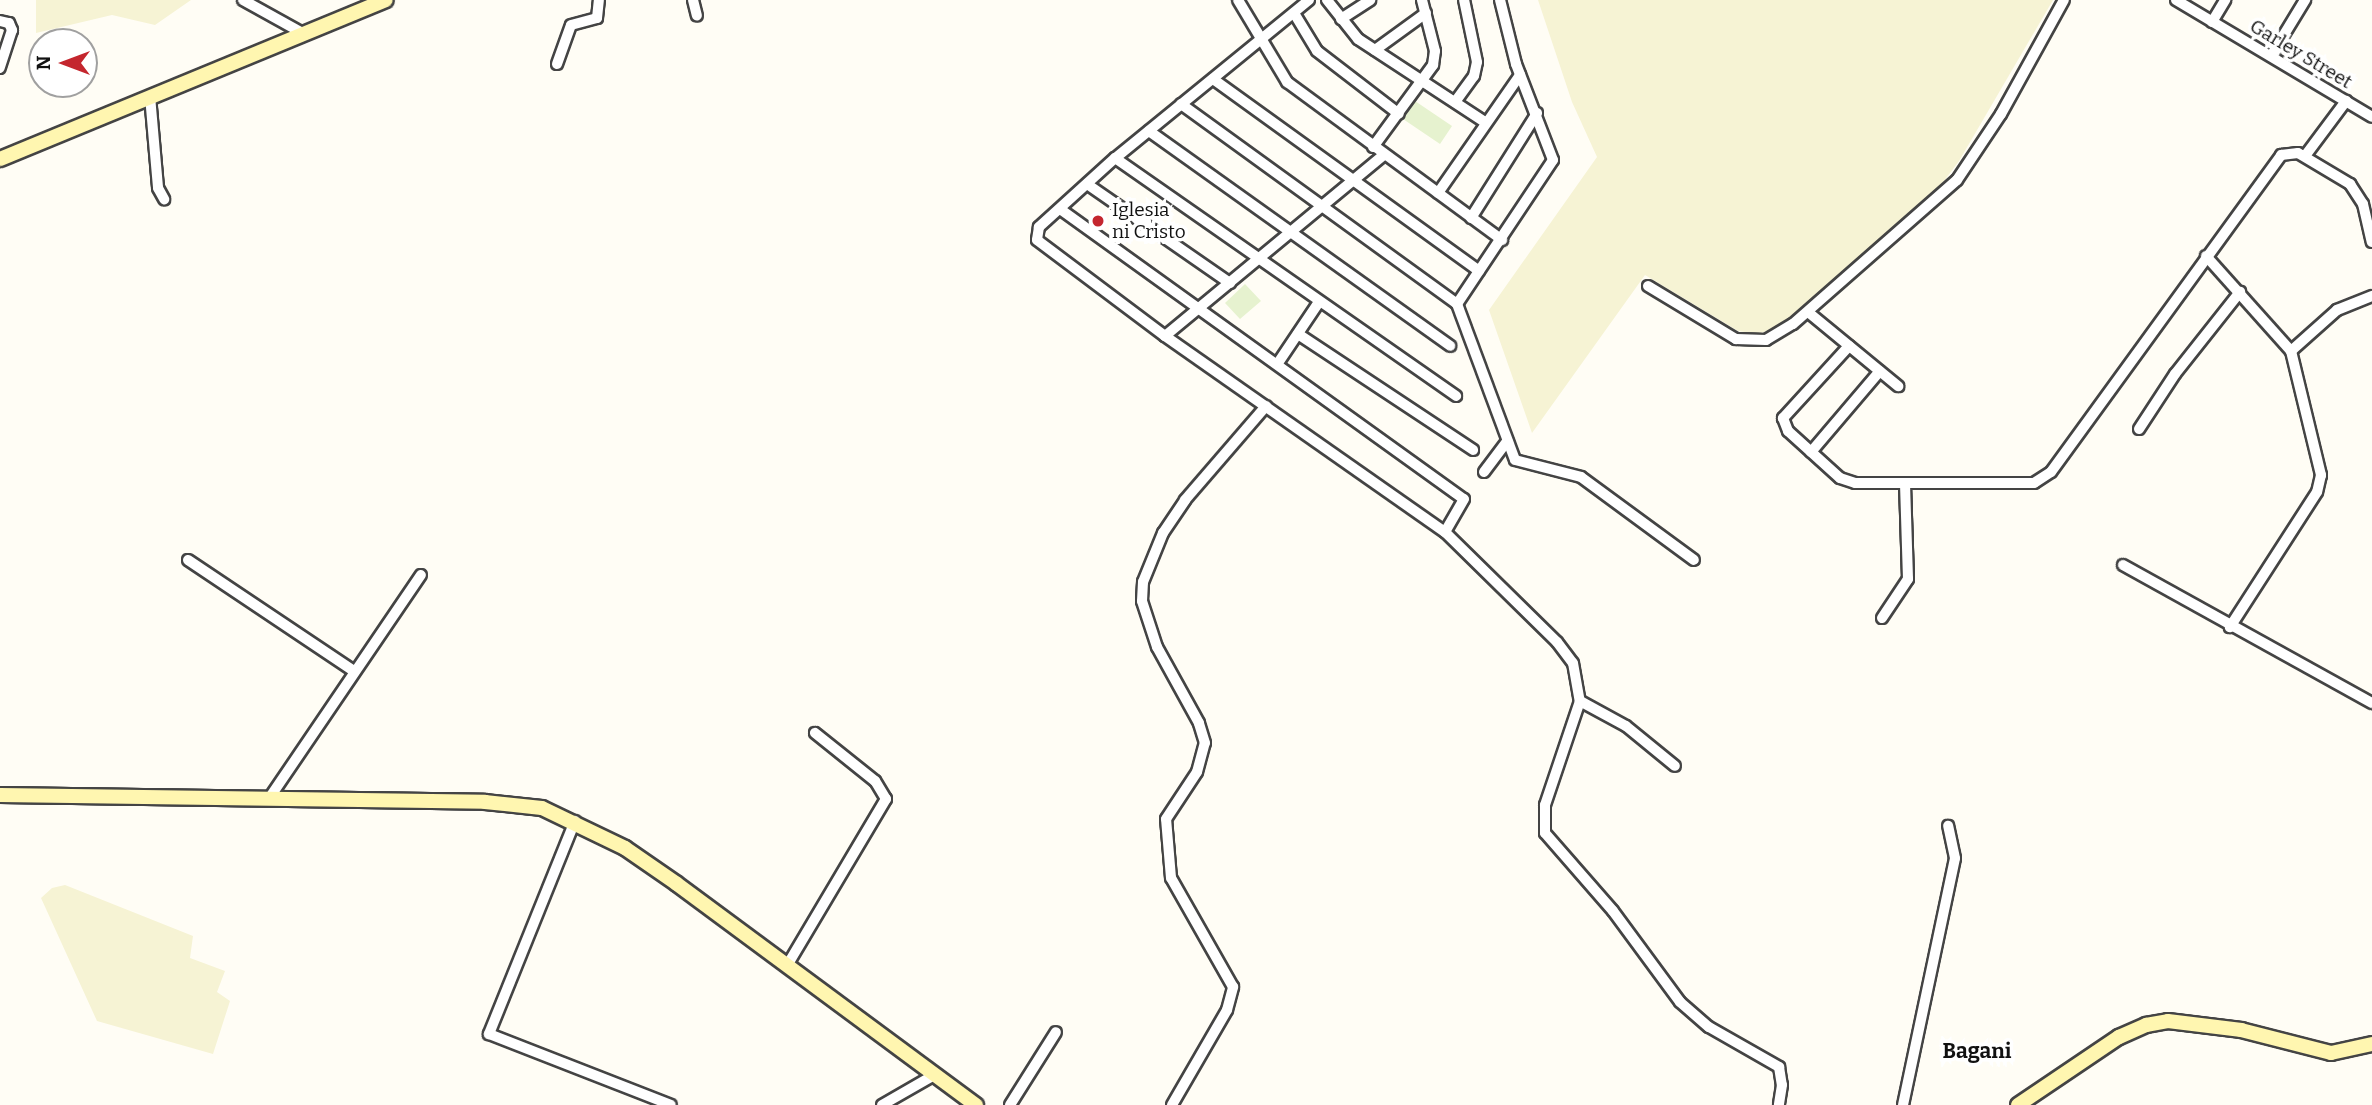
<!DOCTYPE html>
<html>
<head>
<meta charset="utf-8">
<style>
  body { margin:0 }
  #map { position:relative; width:2372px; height:1105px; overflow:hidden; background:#fffdf5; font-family:Bitter,serif }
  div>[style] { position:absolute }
  .farmland>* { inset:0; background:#f6f3d4 }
  .pitch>* { inset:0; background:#e6f2cf }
  .roads { filter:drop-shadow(2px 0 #444) drop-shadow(-2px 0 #444) drop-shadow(0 2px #444) drop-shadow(0 -2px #444) }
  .street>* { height:10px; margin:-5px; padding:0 5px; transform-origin:5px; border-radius:5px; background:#fff }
  .secondary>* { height:14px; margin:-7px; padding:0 7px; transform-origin:7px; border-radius:7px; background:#fff6b0 }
  .dots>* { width:19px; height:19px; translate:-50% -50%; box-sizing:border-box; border:4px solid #fff; border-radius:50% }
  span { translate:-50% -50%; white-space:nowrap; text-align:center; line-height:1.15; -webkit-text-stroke:7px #fff; paint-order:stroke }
  .street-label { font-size:19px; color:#111 }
  .poi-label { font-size:19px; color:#111 }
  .left { translate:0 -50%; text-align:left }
  .neighbourhood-label { font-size:21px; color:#111; font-weight:700 }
  .north { position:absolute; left:28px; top:28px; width:70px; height:70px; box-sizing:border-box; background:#fff; border:2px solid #a0a0a0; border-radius:50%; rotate:270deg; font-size:19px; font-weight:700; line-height:28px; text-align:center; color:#111 }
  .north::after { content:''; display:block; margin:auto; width:24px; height:32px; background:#c4262e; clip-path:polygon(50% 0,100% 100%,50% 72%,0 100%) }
</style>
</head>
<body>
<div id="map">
  <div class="farmland">
    <div style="clip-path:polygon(36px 0,191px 0,155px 25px,112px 15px,36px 33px)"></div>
    <div style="clip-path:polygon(1538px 0,2053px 0,1959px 161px,1941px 185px,1797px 313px,1778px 327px,1758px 334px,1738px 331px,1645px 275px,1532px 433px,1489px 310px,1597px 157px,1572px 102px)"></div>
    <div style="clip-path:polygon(65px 885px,193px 936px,190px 958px,225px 971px,217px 992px,230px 1001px,213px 1054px,97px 1021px,41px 898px,52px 888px)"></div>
  </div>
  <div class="pitch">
    <div style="clip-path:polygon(1415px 101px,1452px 126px,1440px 144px,1403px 119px)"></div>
    <div style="clip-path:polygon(1245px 284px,1261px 301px,1240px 319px,1225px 303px)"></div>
  </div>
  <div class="roads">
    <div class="street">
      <div style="left:243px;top:0;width:70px;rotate:29.1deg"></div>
      <div style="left:693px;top:0;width:16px;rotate:76deg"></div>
      <div style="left:1238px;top:0;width:96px;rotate:59.1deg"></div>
      <div style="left:1287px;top:82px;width:267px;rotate:36.3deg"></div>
      <div style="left:1309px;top:0;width:250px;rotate:140.8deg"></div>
      <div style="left:1115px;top:158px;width:103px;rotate:137.8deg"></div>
      <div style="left:1039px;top:227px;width:13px;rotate:99deg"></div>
      <div style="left:1037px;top:240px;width:160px;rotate:36.9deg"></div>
      <div style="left:1165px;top:336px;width:342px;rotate:35deg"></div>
      <div style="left:1445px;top:532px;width:157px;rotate:44.5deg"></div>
      <div style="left:1557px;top:642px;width:26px;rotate:53deg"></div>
      <div style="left:1573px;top:663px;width:39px;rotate:80deg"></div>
      <div style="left:1580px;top:701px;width:110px;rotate:108.6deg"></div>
      <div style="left:1545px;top:805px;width:28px;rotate:90deg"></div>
      <div style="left:1545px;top:833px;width:103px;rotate:48.9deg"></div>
      <div style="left:1613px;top:911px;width:113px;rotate:53.6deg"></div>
      <div style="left:1680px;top:1002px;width:38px;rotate:41deg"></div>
      <div style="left:1709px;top:1027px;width:81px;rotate:29.7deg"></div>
      <div style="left:1779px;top:1067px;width:18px;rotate:81deg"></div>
      <div style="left:1782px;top:1085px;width:20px;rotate:99deg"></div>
      <div style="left:1327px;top:0;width:50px;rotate:51.5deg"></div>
      <div style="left:1358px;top:39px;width:152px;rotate:33.2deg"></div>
      <div style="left:2176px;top:0;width:228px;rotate:30.8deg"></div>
      <div style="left:1294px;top:13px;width:44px;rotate:58.8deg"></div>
      <div style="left:1317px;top:51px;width:103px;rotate:37.5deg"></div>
      <div style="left:1341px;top:19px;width:35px;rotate:-33deg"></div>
      <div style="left:0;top:21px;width:9px;rotate:13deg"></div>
      <div style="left:9px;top:23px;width:8px;rotate:67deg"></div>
      <div style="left:12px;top:30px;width:40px;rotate:108deg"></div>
      <div style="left:2212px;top:22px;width:26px;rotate:-59deg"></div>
      <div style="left:1375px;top:50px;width:63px;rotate:-36deg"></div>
      <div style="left:2271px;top:56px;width:66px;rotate:-58.7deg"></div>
      <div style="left:557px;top:64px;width:41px;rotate:-70.3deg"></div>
      <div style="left:571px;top:25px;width:27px;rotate:-15deg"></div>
      <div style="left:597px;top:18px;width:18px;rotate:-84deg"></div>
      <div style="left:1213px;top:79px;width:328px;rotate:35.8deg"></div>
      <div style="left:150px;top:96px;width:92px;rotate:85deg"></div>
      <div style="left:158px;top:188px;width:13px;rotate:61deg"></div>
      <div style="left:1455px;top:102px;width:32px;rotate:-54deg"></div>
      <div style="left:1474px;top:76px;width:14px;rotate:-78deg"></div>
      <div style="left:1477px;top:62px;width:63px;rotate:-101.8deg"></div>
      <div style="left:1181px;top:104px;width:341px;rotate:35.9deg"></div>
      <div style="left:1457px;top:304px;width:166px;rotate:69.6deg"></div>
      <div style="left:1515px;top:460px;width:68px;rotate:14.4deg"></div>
      <div style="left:1581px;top:477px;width:140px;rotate:36.3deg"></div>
      <div style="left:1149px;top:131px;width:370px;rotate:35.5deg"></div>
      <div style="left:1373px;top:147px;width:102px;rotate:-53.8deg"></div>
      <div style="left:1433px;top:65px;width:14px;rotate:-82deg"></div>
      <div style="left:1435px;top:51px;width:53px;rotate:-104.3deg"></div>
      <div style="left:2305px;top:156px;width:69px;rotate:-53.3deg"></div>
      <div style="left:1115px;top:158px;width:416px;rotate:34.9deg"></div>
      <div style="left:1087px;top:184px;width:174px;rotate:34.7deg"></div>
      <div style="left:1438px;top:193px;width:144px;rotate:-55.2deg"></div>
      <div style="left:1060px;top:209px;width:497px;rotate:35.7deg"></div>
      <div style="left:1464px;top:499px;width:38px;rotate:120deg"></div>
      <div style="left:1471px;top:218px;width:124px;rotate:-57.8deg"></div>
      <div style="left:2206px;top:256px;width:127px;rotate:48.2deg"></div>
      <div style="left:2291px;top:351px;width:128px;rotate:76.4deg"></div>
      <div style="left:2321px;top:475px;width:17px;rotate:103deg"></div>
      <div style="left:2317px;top:492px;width:161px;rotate:122.8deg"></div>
      <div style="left:1648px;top:286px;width:103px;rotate:31.1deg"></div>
      <div style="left:1736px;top:339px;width:30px;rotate:2deg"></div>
      <div style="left:1766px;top:340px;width:31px;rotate:-31deg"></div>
      <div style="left:1793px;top:324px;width:218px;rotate:-41.3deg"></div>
      <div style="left:1957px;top:180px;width:79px;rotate:-56.3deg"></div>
      <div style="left:2001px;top:114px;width:130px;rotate:-61.1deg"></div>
      <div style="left:1457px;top:304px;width:173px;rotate:-56.3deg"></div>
      <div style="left:1553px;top:160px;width:103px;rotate:-111.1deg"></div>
      <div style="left:1516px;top:64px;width:66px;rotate:-104deg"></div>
      <div style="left:1808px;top:312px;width:117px;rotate:39.4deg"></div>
      <div style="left:1298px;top:334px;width:210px;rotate:33.5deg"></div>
      <div style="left:1165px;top:336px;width:284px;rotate:-39.6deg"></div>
      <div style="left:1849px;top:346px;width:98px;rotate:132.5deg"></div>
      <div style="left:1783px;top:418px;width:14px;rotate:69deg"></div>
      <div style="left:1788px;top:431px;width:70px;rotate:42.1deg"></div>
      <div style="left:1840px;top:478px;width:16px;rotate:18deg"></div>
      <div style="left:1855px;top:483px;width:179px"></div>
      <div style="left:2034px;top:483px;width:20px;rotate:-33deg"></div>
      <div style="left:2051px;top:472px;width:392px;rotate:-54deg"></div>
      <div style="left:2281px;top:155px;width:17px;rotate:-7deg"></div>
      <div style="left:2298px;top:153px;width:61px;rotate:30.8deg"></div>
      <div style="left:2350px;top:184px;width:24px;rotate:57deg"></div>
      <div style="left:2363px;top:204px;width:39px;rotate:77deg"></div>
      <div style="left:2291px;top:351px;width:62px;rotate:-41.7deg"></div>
      <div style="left:2337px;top:310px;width:38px;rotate:-22deg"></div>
      <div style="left:1278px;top:363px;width:73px;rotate:-56.1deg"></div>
      <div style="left:2139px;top:429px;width:66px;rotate:-56.8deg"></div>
      <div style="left:2175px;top:374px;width:105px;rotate:-51.6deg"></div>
      <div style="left:1811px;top:452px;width:106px;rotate:-49.6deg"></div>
      <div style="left:1484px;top:472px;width:39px;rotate:-53deg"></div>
      <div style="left:188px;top:560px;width:200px;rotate:33.8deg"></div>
      <div style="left:2123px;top:565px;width:285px;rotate:29deg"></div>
      <div style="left:1882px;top:618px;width:47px;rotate:-56.3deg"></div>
      <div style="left:1908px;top:579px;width:95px;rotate:-91.8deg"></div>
      <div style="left:1580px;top:701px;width:52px;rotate:28.5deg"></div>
      <div style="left:1626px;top:726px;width:63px;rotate:39.2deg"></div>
      <div style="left:268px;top:800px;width:272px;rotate:-55.8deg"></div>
      <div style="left:575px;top:821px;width:230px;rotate:112deg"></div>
      <div style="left:489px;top:1034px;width:195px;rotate:21.3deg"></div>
      <div style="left:788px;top:964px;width:192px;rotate:-59.3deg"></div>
      <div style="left:886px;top:799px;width:21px;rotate:-121deg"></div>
      <div style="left:875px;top:781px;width:77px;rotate:-141.3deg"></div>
      <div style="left:882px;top:1105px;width:62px;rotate:-29.9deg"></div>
      <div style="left:1010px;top:1105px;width:86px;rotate:-57.8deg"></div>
      <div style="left:1172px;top:1105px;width:110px;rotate:-59.9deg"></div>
      <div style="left:1227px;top:1010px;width:24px;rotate:-75deg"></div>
      <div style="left:1233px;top:987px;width:125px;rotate:-119.6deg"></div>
      <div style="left:1171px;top:878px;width:59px;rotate:-94.8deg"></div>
      <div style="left:1166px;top:819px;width:56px;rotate:-56.6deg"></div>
      <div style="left:1197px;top:772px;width:30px;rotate:-75deg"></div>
      <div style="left:1205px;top:743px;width:21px;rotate:-107deg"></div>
      <div style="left:1199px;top:723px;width:87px;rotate:-118.9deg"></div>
      <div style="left:1157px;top:647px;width:48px;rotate:-108.1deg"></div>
      <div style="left:1142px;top:601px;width:19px;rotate:-87deg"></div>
      <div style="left:1143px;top:582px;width:53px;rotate:-67.8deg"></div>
      <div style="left:1163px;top:533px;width:40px;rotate:-56deg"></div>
      <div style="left:1185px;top:500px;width:124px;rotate:-49.2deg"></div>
      <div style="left:1903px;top:1105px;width:252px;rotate:-78.1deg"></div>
      <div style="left:1955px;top:858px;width:33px;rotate:-102deg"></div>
    </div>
    <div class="secondary">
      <div style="left:0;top:159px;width:417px;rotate:-22.4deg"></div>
      <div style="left:0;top:795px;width:485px;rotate:0.8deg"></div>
      <div style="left:485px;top:802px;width:57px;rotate:6deg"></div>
      <div style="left:542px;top:808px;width:92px;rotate:25.7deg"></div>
      <div style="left:625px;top:848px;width:63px;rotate:34.7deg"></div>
      <div style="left:677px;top:884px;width:372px;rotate:36.5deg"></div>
      <div style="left:2018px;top:1105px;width:122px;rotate:-34deg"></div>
      <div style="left:2119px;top:1037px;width:30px;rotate:-24deg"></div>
      <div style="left:2146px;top:1025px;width:22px;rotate:-10deg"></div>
      <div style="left:2168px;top:1021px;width:74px;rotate:7deg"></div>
      <div style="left:2241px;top:1030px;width:93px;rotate:14.3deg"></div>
      <div style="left:2331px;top:1053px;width:42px;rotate:-12.4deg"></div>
    </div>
  </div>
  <div class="dots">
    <div style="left:1098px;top:221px;background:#c4262e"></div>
  </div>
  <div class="street-label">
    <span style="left:2301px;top:54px;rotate:31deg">Garley Street</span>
  </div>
  <div class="poi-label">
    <span class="left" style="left:1112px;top:221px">Iglesia<br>ni Cristo</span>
  </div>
  <div class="neighbourhood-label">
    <span style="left:1977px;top:1051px">Bagani</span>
  </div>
  <div class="north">N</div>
</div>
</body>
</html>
